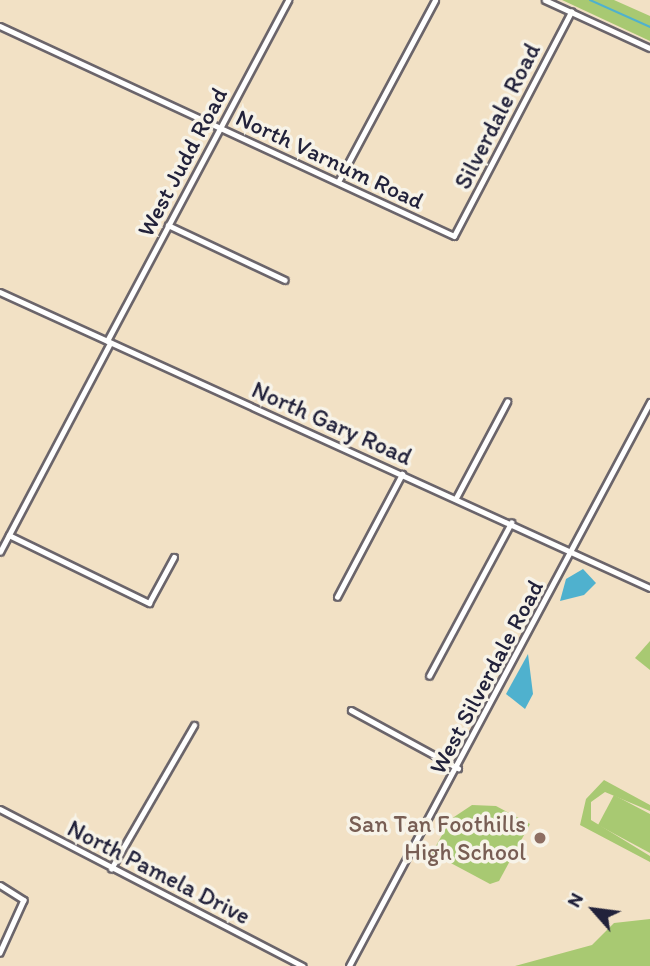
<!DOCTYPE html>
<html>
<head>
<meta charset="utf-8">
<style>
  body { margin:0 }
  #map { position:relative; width:650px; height:966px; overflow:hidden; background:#f2e1c5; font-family:Itim,sans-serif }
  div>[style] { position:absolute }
  .green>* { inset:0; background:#a8c972 }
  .water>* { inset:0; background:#4fb1ce }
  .stream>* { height:2px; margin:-1px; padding:0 1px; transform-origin:1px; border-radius:1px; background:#4fb1ce }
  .roads { filter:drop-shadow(2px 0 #6b656b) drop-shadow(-2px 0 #6b656b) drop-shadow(0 2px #6b656b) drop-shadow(0 -2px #6b656b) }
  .minor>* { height:4.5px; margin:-2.25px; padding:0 2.25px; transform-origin:2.25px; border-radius:2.25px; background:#fff }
  .dots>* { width:19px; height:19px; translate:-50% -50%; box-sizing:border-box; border:4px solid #f7f3e8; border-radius:50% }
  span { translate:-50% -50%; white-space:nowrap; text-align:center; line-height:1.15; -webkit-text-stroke:7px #f7f3e8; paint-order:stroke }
  .street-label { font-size:24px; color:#22223b }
  .education-label { font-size:24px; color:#785e54 }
  .right { translate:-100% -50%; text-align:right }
  .north { position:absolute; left:559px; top:875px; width:70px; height:70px; -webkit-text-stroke:5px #f7f3e8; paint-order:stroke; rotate:298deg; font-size:19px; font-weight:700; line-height:28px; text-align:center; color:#22223b }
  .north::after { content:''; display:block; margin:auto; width:24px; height:32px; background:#22223b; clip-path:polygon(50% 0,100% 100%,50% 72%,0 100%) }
</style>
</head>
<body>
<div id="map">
  <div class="green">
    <div style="clip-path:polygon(562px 0,614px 0,650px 16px,650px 41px)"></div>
    <div style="clip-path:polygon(650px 641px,650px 670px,635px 658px)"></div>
    <div style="clip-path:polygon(604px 780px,650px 805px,650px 811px,605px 792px,591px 802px,591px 820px,650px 856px,650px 862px,580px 825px,586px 799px)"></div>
    <div style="clip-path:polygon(614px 795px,650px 814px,650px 853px,598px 825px)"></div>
    <div style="clip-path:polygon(472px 805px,496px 806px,530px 824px,499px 881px,490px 884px,432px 853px,451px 819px)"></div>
    <div style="clip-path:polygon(650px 919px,650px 966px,515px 966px,592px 945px,614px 923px)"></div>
  </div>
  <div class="water">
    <div style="clip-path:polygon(583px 569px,596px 583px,584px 595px,560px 601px,566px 579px)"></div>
    <div style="clip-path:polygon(528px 654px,533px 694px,525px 709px,506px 694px)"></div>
  </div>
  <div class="stream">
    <div style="left:590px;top:0;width:66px;rotate:24.2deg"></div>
  </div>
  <div class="roads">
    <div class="minor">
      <div style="left:545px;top:0;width:115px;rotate:24.6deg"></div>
      <div style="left:0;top:26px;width:500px;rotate:24.82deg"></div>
      <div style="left:454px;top:236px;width:253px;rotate:-62.4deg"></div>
      <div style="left:338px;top:182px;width:206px;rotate:-61.9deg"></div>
      <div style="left:168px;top:225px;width:129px;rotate:25.2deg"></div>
      <div style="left:0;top:292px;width:714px;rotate:24.48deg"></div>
      <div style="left:107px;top:341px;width:386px;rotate:-62deg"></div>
      <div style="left:456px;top:498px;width:109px;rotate:-62deg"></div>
      <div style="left:9px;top:535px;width:156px;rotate:25.9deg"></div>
      <div style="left:149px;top:603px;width:52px;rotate:-61.5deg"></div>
      <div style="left:0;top:552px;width:236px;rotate:-62.2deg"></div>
      <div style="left:337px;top:597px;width:139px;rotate:-62.1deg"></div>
      <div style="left:429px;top:676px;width:174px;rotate:-61.8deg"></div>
      <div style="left:351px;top:710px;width:122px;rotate:28.5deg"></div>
      <div style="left:0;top:809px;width:341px;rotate:27.4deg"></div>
      <div style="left:111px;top:869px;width:166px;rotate:-60deg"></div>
      <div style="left:0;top:885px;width:28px;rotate:32deg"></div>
      <div style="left:24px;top:900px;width:58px;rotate:114.4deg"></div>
      <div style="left:349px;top:966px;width:639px;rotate:-61.91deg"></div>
    </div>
  </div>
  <div class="dots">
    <div style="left:540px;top:838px;background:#8d6e63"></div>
  </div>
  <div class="street-label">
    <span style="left:497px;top:116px;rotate:-63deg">Silverdale Road</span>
    <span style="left:330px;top:159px;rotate:25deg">North Varnum Road</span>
    <span style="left:182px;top:162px;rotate:-62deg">West Judd Road</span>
    <span style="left:332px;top:423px;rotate:24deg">North Gary Road</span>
    <span style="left:486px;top:677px;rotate:-62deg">West Silverdale Road</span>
    <span style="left:159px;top:872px;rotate:27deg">North Pamela Drive</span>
  </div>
  <div class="education-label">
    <span class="right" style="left:526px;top:838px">San Tan Foothills<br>High School</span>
  </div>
  <div class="north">N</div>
</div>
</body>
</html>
